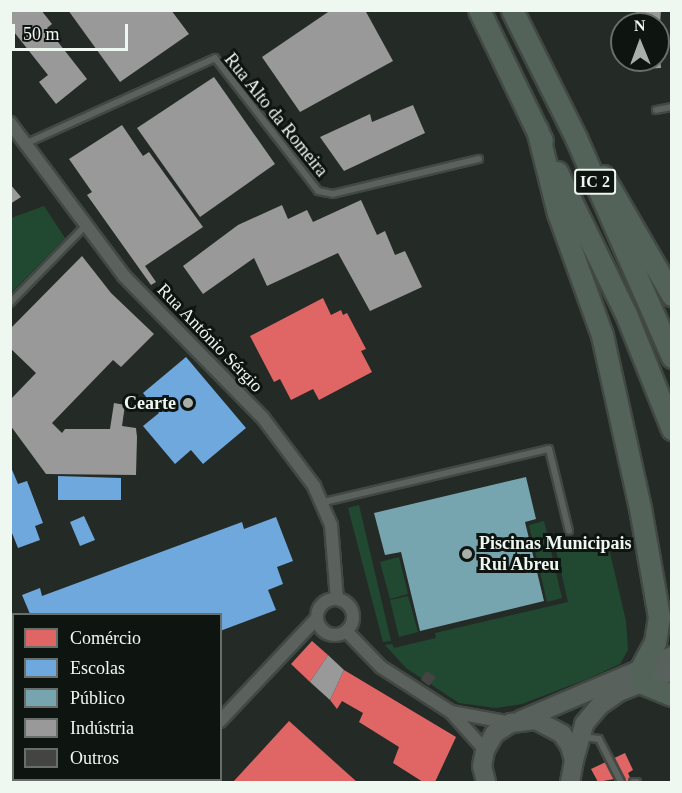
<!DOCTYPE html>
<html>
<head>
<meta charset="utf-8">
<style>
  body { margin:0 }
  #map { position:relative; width:682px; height:793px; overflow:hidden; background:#242b26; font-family:Georgia,serif }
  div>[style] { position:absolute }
  .green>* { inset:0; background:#214931 }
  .shops>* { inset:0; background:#e06666 }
  .schools>* { inset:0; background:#6fa8dc }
  .public>* { inset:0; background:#76a5af }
  .industry>* { inset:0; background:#999 }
  .building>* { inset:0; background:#444542 }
  .roads { filter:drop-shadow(2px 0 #424944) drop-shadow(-2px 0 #424944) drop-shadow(0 2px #424944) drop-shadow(0 -2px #424944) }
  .service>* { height:6px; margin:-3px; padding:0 3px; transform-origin:3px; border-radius:3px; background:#5b615c }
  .minor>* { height:12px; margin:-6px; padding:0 6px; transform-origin:6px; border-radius:6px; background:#5b615c }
  .minor>.ring { margin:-6px; padding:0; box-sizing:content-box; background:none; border:12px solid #5b615c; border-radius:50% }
  .secondary>* { height:18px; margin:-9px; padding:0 9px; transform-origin:9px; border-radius:9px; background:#59615c }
  .trunk>* { height:21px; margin:-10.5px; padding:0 10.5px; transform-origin:10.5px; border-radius:10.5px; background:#54635a }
  .dots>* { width:16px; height:16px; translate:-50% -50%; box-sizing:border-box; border:3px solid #0e1410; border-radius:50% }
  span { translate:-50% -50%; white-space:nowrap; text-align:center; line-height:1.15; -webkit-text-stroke:6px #0e1410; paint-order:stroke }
  .shield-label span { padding:2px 4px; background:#0e1410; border:2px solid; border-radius:4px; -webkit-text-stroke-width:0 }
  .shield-label { font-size:16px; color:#eff7f1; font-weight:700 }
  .street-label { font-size:18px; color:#eff7f1 }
  .poi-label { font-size:18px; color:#eff7f1; font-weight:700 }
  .right { translate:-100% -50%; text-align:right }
  .left { translate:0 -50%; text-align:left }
  .frame { position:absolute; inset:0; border:12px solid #eff7f1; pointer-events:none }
  .legend { position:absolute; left:12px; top:613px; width:210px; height:168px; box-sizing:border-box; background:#0e1410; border:2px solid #686f6a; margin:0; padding:8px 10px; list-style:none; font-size:18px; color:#eff7f1 }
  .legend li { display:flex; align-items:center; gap:12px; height:30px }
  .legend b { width:30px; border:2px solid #686f6a }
  .north { position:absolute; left:610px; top:12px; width:60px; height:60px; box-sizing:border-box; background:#0e1410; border:2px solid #686f6a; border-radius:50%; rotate:359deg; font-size:16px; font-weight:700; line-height:24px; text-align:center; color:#eff7f1 }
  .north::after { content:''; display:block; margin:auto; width:21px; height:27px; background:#a8b0aa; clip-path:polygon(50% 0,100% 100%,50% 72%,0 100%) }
  .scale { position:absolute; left:12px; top:24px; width:116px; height:27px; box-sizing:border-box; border:3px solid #eff7f1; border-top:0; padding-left:8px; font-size:18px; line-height:21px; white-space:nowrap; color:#eff7f1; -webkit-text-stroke:4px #0e1410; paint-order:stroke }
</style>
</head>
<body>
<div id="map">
  <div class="green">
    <div style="clip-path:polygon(44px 206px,65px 238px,11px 293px,11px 218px)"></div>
    <div style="clip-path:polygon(359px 505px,391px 641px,383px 642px,348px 508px)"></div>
    <div style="clip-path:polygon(544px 521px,562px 598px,547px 602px,529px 525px)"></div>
    <div style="clip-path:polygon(607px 540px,626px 621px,628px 650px,620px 664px,587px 679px,522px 704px,496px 708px,459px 703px,406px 668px,385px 645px,392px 644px,394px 648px,436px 638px,435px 633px,568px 602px,556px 550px)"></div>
    <div style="clip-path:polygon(399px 557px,408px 594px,390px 599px,380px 562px)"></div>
    <div style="clip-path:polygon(408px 596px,418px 632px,399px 637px,390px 600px)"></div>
  </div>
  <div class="shops">
    <div style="clip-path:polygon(323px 298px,331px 315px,341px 310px,343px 315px,347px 313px,366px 349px,361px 351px,372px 372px,319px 400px,313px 389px,291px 400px,280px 379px,274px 382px,250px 336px)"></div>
    <div style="clip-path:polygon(312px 641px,328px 655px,310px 682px,291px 664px)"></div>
    <div style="clip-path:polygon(344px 670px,456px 737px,435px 782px,423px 782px,393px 763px,399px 747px,359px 722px,363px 713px,342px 701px,337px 709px,330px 700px)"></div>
    <div style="clip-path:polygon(289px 721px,357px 782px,233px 782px)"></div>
    <div style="clip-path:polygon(625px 753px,633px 770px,628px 773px,632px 782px,616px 782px,614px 779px,598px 782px,591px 769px)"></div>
  </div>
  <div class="schools">
    <div style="clip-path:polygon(186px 357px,246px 428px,203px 464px,191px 450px,175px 464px,143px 426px,159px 413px,143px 393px)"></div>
    <div style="clip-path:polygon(10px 465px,18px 484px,27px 481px,43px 523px,35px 526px,40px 540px,18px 548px,10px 528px)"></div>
    <div style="clip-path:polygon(58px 476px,121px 478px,121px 500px,58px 500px)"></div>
    <div style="clip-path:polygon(84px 516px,95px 540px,80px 546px,70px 522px)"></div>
    <div style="clip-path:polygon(276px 517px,293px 561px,277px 567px,283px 584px,268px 590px,276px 610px,220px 631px,220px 614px,30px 614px,22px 595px,40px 588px,42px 596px,242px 522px,244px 529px)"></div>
    <div style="clip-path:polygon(12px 620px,14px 780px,74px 782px,10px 782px)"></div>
  </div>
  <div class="public">
    <div style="clip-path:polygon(526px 477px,536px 519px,525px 522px,544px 601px,420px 631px,401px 552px,385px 555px,374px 513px)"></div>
  </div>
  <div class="industry">
    <div style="clip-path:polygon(10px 10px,41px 10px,52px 24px,47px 28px,87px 79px,56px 104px,39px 82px,48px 75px,14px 32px,10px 35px)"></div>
    <div style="clip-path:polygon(68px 10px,171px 10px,189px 34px,120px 82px)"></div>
    <div style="clip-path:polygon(331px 10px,365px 10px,393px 61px,300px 112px,262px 57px)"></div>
    <div style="clip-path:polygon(636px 10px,661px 10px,660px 24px,638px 24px)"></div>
    <div style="clip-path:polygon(658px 32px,661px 68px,641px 69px,641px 60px,658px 60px)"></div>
    <div style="clip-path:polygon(214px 77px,275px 164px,200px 217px,137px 128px)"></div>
    <div style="clip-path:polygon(413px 105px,425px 133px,344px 171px,320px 137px,370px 114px,372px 122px)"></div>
    <div style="clip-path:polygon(122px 125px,143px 156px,149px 152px,203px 227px,145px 266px,156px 282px,151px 285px,87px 195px,92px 192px,69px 159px)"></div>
    <div style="clip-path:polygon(10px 184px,21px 197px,10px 204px)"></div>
    <div style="clip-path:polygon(361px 200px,377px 235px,385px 231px,395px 255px,405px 251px,422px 287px,370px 311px,338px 253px,267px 286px,254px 258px,203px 294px,183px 266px,238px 225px,282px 205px,288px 219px,307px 210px,313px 222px)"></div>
    <div style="clip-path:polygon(82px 256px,111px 293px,154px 334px,121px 367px,113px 360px,52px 423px,62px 433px,65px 429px,110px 429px,114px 403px,125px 405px,122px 426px,136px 428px,137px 437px,136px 475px,46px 474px,10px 425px,10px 400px,36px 373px,10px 348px,10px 329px)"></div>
    <div style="clip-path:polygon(328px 655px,344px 670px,330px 700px,310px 682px)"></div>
  </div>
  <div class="building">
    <div style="clip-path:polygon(426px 671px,436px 677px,429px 686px,421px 680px)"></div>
  </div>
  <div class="roads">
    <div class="service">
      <div style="left:656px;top:110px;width:16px;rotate:-11deg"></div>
      <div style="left:27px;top:143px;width:206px;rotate:-24.3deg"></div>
      <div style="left:215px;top:58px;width:168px;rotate:52.2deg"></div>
      <div style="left:318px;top:191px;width:15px;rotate:11deg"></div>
      <div style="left:333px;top:194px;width:150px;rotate:-13.5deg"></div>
      <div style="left:10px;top:303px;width:109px;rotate:-45.7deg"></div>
      <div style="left:324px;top:502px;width:231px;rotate:-13.3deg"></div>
      <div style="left:549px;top:449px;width:84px;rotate:76.3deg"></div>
      <div style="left:584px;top:737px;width:15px;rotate:8deg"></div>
      <div style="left:599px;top:739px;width:48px;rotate:62.9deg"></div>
      <div style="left:633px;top:782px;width:4px"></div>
    </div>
    <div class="minor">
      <div style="left:10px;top:123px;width:191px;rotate:53.3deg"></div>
      <div style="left:124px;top:276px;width:199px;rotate:45.6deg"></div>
      <div style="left:263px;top:418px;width:85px;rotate:53.1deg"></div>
      <div style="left:314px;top:486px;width:43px;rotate:66.4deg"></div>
      <div style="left:331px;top:525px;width:74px;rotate:85.4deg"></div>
      <div class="ring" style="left:317px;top:599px;width:24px;height:24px"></div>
      <div style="left:347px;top:632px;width:49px;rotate:45.8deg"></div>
      <div style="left:381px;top:667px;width:83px;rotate:32.7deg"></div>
      <div style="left:451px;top:712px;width:51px;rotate:48.2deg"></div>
      <div style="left:451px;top:712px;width:61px;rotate:10.4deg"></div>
      <div style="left:220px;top:721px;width:140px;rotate:-46.7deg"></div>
      <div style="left:165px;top:782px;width:4px;rotate:-34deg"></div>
    </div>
    <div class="secondary">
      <div style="left:521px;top:720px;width:164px;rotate:-23deg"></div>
      <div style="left:574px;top:760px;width:37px;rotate:-74deg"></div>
      <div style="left:584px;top:724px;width:23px;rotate:-50deg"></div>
      <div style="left:599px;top:706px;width:24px;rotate:-35deg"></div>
      <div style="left:619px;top:692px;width:57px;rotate:-21.6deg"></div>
      <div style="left:486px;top:782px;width:16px;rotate:-104deg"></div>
      <div style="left:482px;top:766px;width:16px;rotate:-79deg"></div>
      <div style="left:485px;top:750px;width:20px;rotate:-60deg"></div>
      <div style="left:495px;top:733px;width:19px;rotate:-32deg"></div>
      <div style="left:511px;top:723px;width:25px;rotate:-7deg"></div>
      <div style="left:536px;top:720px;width:30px;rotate:28deg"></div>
      <div style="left:562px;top:734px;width:14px;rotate:56deg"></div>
      <div style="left:570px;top:746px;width:15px;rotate:74deg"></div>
      <div style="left:574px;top:760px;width:22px;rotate:100deg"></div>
    </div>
    <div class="trunk">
      <div style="left:479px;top:10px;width:145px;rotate:64.3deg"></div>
      <div style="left:512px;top:10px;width:143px;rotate:63.4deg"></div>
      <div style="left:576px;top:138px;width:239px;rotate:66.3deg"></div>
      <div style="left:537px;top:129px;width:87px;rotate:76deg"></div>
      <div style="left:558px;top:213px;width:130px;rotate:70.2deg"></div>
      <div style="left:602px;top:335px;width:177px;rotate:77.6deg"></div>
      <div style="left:640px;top:508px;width:111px;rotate:80.1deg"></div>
      <div style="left:659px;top:617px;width:25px;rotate:99deg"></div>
      <div style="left:655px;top:642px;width:32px;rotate:118deg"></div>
      <div style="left:557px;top:172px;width:158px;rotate:64.1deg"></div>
      <div style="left:626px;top:314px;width:124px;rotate:68.2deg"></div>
      <div style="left:603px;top:176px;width:138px;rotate:59.9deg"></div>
      <div style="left:642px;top:683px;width:32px;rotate:22deg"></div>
    </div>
  </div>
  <div class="dots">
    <div style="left:188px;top:403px;background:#a8b0aa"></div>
    <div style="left:467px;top:554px;background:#a8b0aa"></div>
  </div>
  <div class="shield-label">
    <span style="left:595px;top:182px">IC 2</span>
  </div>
  <div class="street-label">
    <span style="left:276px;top:115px;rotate:51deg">Rua Alto da Romeira</span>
    <span style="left:210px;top:338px;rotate:46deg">Rua António Sérgio</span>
  </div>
  <div class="poi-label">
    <span class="right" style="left:176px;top:403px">Cearte</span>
    <span class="left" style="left:479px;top:554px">Piscinas Municipais<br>Rui Abreu</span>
  </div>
  <div class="frame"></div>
  <ul class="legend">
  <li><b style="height:16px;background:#e06666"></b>Comércio</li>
  <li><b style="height:16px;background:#6fa8dc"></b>Escolas</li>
  <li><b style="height:16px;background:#76a5af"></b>Público</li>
  <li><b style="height:16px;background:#999"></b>Indústria</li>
  <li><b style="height:16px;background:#444542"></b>Outros</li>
  </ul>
  <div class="north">N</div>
  <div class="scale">50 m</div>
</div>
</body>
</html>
